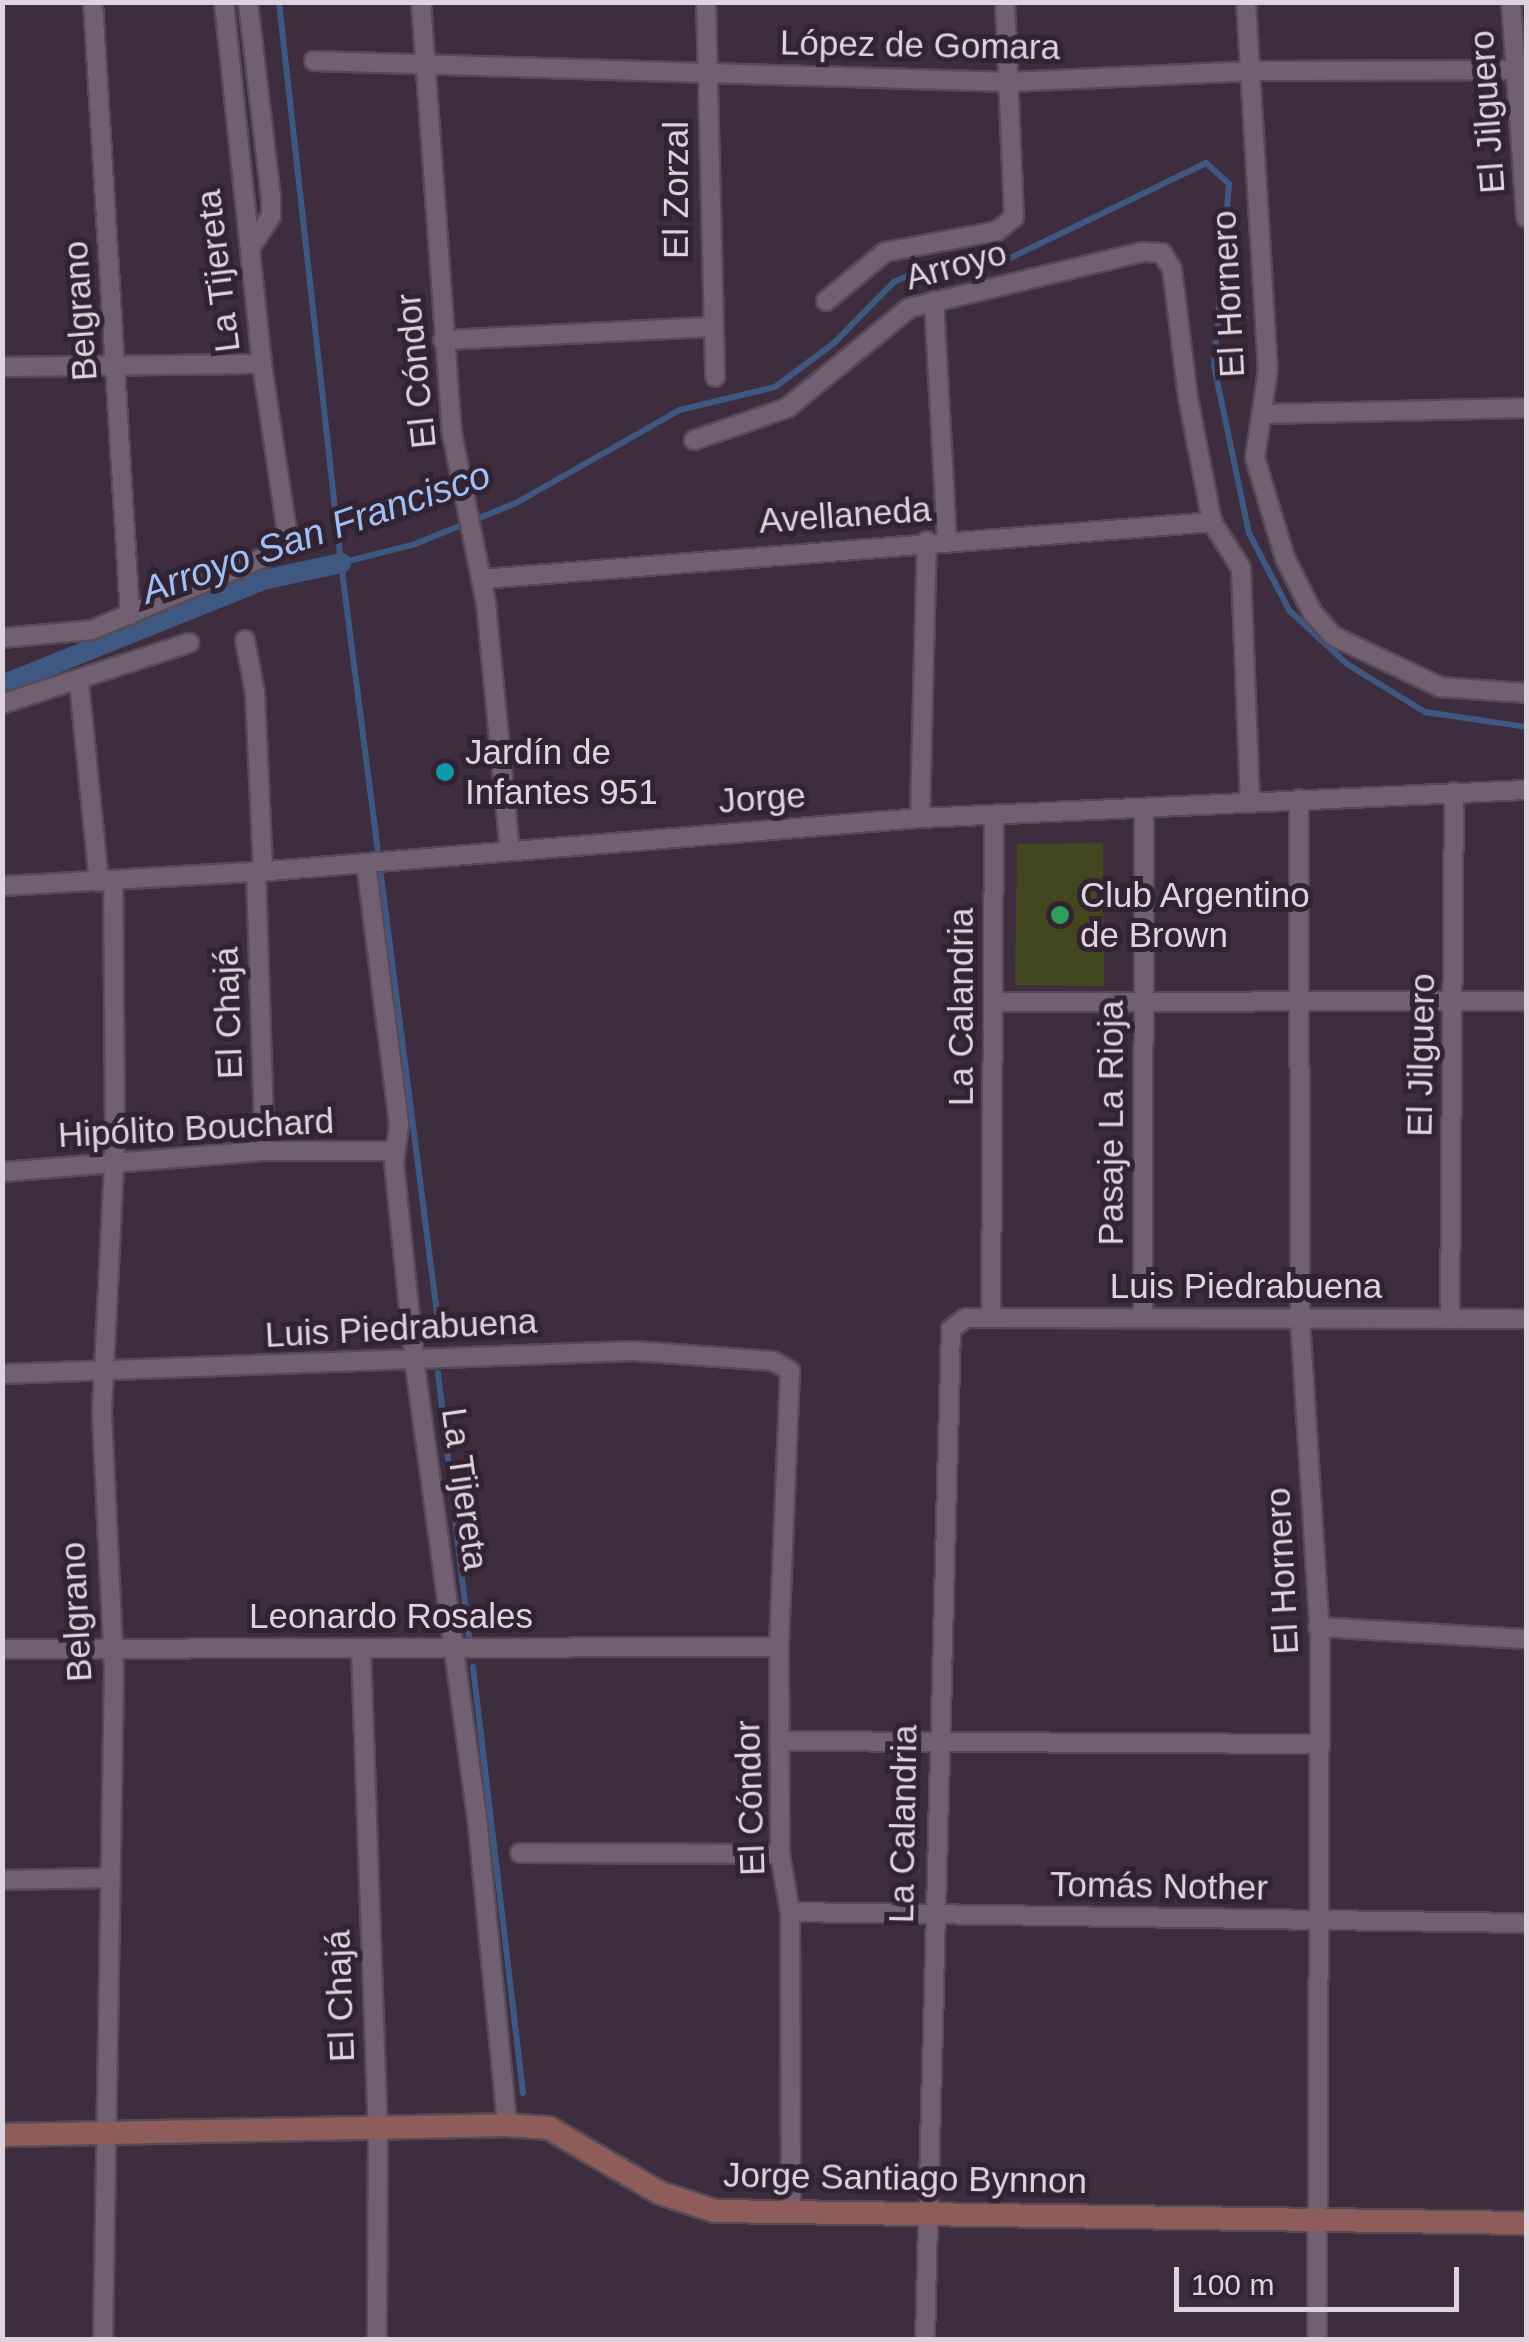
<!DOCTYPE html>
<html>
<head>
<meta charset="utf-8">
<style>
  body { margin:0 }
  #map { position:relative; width:1529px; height:2342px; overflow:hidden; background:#3d2d3e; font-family:Helvetica,sans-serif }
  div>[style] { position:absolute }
  .green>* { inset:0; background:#424720 }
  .stream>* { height:6px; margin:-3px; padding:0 3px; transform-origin:3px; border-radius:3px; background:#3f5881 }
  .canal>* { height:20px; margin:-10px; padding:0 10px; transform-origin:10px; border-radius:10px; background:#3f5881 }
  .roads { filter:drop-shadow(2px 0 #574a58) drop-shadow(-2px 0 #574a58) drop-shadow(0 2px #574a58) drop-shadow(0 -2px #574a58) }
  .street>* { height:18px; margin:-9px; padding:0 9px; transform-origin:9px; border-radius:9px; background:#716072 }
  .secondary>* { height:22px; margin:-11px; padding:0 11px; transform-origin:11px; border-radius:11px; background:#8e5d5a }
  .dots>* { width:28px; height:28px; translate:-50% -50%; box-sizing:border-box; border:5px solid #322333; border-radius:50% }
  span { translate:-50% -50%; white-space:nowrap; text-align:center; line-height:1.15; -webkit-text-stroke:10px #322333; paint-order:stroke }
  .street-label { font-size:35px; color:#ded4de }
  .poi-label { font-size:35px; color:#ded4de }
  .left { translate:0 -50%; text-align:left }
  .water-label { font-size:38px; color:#9fc0f4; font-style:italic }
  .frame { position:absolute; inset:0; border:5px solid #ded4de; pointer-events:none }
  .scale { position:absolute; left:1174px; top:2267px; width:285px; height:45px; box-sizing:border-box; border:5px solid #ded4de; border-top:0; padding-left:12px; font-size:30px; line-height:35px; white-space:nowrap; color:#ded4de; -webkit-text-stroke:8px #322333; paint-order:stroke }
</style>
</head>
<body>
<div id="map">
  <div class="green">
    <div style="clip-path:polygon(1103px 843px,1104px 986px,1015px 985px,1017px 844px)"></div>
  </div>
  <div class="stream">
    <div style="left:279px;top:2px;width:564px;rotate:83.69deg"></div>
    <div style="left:341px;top:563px;width:772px;rotate:82.71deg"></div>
    <div style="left:341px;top:563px;width:76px;rotate:-14.4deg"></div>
    <div style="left:415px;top:544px;width:109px;rotate:-22.1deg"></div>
    <div style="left:516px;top:503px;width:189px;rotate:-29.6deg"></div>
    <div style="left:680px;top:410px;width:98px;rotate:-13.6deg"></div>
    <div style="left:775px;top:387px;width:74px;rotate:-36.7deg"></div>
    <div style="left:834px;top:343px;width:86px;rotate:-45.5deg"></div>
    <div style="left:894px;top:282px;width:47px;rotate:-23.8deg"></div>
    <div style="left:937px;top:263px;width:63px"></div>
    <div style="left:1000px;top:263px;width:229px;rotate:-25.9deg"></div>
    <div style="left:1206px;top:163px;width:31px;rotate:42deg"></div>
    <div style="left:1229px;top:184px;width:183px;rotate:94.7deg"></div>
    <div style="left:1214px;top:366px;width:171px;rotate:78.2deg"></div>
    <div style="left:1249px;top:533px;width:87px;rotate:62.5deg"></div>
    <div style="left:1289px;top:610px;width:79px;rotate:43deg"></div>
    <div style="left:1347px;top:664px;width:92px;rotate:31.6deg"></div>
    <div style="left:1425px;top:712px;width:102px;rotate:8.4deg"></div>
    <div style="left:438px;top:1373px;width:265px;rotate:83.3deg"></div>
    <div style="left:473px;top:1667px;width:429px;rotate:83.3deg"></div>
  </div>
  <div class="canal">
    <div style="left:2px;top:685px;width:281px;rotate:-21.9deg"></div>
    <div style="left:263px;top:580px;width:80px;rotate:-12.3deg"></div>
  </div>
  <div class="roads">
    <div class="street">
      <div style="left:93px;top:2px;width:614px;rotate:86.55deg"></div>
      <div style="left:248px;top:2px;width:197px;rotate:83.3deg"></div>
      <div style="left:271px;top:198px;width:18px;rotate:90deg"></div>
      <div style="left:271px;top:216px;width:38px;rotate:123deg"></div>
      <div style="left:421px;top:2px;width:432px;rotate:85.9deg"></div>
      <div style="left:452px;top:433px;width:173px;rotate:78.7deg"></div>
      <div style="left:486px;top:603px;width:248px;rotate:84.5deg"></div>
      <div style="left:706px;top:2px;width:375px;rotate:88.6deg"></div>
      <div style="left:1246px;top:2px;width:368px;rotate:86.6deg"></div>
      <div style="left:1268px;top:369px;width:90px;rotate:98.3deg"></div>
      <div style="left:1255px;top:458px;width:104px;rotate:73.3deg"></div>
      <div style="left:1285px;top:558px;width:60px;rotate:63.4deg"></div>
      <div style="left:1312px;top:612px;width:32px;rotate:49deg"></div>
      <div style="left:1333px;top:636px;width:119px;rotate:25.5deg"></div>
      <div style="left:1440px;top:687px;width:86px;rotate:4deg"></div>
      <div style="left:1511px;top:2px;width:216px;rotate:86deg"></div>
      <div style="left:314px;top:61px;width:695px;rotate:1.73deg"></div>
      <div style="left:1009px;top:82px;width:238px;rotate:-2.6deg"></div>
      <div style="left:1247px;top:71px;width:279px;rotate:-0.2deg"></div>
      <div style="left:826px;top:301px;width:77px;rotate:-39.7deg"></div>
      <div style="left:885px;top:252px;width:114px;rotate:-10.6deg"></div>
      <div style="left:997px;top:231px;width:22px;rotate:-39deg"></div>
      <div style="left:1014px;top:217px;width:215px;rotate:-92.4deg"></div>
      <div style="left:934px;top:301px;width:239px;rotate:86.9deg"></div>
      <div style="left:443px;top:340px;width:267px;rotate:-2.8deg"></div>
      <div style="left:2px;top:367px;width:260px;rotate:-0.7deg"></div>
      <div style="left:1262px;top:414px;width:264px;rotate:-1.3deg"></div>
      <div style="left:694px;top:440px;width:98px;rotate:-19deg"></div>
      <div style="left:787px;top:408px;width:158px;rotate:-39.3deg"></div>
      <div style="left:909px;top:308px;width:241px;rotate:-13.5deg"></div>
      <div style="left:1143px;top:252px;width:19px;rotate:3deg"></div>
      <div style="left:1162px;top:253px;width:19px;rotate:58deg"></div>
      <div style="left:1172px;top:269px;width:130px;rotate:82.9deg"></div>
      <div style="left:1188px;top:398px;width:126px;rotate:79deg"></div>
      <div style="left:1212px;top:522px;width:54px;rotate:57.8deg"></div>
      <div style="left:1241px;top:568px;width:231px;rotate:87.8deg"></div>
      <div style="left:482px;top:579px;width:732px;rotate:-4.46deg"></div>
      <div style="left:2px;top:638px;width:90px;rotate:-5.1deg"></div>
      <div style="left:92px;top:630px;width:198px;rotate:-22.9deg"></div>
      <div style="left:274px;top:553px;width:25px;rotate:-58deg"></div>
      <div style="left:287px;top:532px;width:170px;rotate:-98.5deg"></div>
      <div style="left:262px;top:364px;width:364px;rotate:-96deg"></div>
      <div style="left:245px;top:640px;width:54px;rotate:79.3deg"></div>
      <div style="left:255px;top:693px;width:179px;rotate:87.4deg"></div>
      <div style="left:79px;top:682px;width:201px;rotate:84.3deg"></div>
      <div style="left:2px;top:704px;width:197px;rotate:-18.1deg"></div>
      <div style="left:1299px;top:799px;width:520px;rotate:89.89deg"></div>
      <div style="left:1300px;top:1319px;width:322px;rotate:86.4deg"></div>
      <div style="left:1320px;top:1640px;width:700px;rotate:90.25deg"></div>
      <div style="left:920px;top:818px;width:277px;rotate:-88.6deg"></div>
      <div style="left:366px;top:863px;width:265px;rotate:82.8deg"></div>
      <div style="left:399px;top:1126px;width:37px;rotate:98deg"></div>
      <div style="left:394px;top:1163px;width:196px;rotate:84.1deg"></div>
      <div style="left:414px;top:1358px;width:473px;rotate:82.2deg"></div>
      <div style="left:478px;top:1827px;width:299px;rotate:84.4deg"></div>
      <div style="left:256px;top:872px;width:279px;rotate:88.2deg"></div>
      <div style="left:2px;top:886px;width:254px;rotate:-3.2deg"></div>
      <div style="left:256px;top:872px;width:666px;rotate:-4.65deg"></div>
      <div style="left:920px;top:818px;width:607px;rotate:-2.65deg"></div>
      <div style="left:994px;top:1002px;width:532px;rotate:-0.11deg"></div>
      <div style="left:2px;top:1172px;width:264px;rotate:-4.6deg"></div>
      <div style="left:265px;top:1151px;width:129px"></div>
      <div style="left:991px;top:1318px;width:503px;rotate:-89.66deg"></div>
      <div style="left:1143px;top:1318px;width:510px;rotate:-89.89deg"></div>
      <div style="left:1450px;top:1319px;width:527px;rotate:-89.57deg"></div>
      <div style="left:2px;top:1374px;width:632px;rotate:-2.08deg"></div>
      <div style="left:634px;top:1351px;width:139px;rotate:4.1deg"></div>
      <div style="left:773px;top:1361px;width:20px;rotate:30deg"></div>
      <div style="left:790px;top:1371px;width:276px;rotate:92.3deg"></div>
      <div style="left:779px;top:1647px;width:207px;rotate:89.7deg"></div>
      <div style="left:780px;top:1854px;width:59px;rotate:80.2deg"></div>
      <div style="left:790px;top:1912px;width:301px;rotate:89.8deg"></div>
      <div style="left:1318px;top:1627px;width:208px;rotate:3.3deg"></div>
      <div style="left:2px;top:1649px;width:777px;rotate:-0.15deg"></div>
      <div style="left:361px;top:1649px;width:479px;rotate:88deg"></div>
      <div style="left:378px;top:2128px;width:212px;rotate:90.3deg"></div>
      <div style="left:779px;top:1741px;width:540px;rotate:0.32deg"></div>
      <div style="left:520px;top:1853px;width:260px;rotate:0.2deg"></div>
      <div style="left:2px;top:1880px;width:108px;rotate:-1.1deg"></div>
      <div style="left:790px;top:1912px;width:736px;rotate:0.86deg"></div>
      <div style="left:103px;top:2340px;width:671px;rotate:-89.06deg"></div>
      <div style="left:114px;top:1669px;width:259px;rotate:-92.7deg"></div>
      <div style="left:102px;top:1410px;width:267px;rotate:-87.2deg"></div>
      <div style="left:115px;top:1143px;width:262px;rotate:-90.4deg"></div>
      <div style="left:925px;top:2340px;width:1011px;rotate:-88.53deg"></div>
      <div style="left:951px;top:1329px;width:19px;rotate:-36deg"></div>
      <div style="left:966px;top:1318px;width:560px;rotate:0.1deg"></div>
    </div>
    <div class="secondary">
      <div style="left:2px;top:2135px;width:505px;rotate:-1.13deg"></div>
      <div style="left:507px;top:2125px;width:42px;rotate:4.1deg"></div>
      <div style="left:549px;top:2128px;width:129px;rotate:30.4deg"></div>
      <div style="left:660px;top:2193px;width:58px;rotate:18.1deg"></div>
      <div style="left:715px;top:2211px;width:811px;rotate:0.85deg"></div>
    </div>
  </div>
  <div class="dots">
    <div style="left:445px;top:772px;background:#0f9aa8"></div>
    <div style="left:1060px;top:915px;background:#2e9e5b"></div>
  </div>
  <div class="street-label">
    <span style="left:920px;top:45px;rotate:1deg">López de Gomara</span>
    <span style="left:1487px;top:112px;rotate:-94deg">El Jilguero</span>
    <span style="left:676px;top:190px;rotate:-90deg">El Zorzal</span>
    <span style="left:956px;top:265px;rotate:-15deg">Arroyo</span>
    <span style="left:218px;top:271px;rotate:-97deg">La Tijereta</span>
    <span style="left:1228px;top:294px;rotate:-93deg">El Hornero</span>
    <span style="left:80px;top:311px;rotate:-94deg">Belgrano</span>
    <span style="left:416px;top:371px;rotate:-96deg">El Cóndor</span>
    <span style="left:845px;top:515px;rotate:-4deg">Avellaneda</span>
    <span style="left:762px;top:798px;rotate:-4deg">Jorge</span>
    <span style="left:961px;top:1007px;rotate:-90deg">La Calandria</span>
    <span style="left:228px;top:1013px;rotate:-92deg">El Chajá</span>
    <span style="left:1421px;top:1055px;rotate:-89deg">El Jilguero</span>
    <span style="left:1111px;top:1123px;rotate:-90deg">Pasaje La Rioja</span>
    <span style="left:196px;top:1128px;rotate:-3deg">Hipólito Bouchard</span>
    <span style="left:1246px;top:1286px">Luis Piedrabuena</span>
    <span style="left:401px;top:1328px;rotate:-3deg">Luis Piedrabuena</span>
    <span style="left:465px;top:1489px;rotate:82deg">La Tijereta</span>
    <span style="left:1282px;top:1571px;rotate:-93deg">El Hornero</span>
    <span style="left:76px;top:1612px;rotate:-93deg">Belgrano</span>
    <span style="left:391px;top:1616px">Leonardo Rosales</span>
    <span style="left:750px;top:1798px;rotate:-92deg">El Cóndor</span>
    <span style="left:903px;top:1824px;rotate:-89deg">La Calandria</span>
    <span style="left:1159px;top:1886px;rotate:1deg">Tomás Nother</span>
    <span style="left:340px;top:1996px;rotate:-92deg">El Chajá</span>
    <span style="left:905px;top:2178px;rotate:1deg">Jorge Santiago Bynnon</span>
  </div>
  <div class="poi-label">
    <span class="left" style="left:465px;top:772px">Jardín de<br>Infantes 951</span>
    <span class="left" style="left:1080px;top:915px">Club Argentino<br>de Brown</span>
  </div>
  <div class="water-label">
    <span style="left:316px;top:533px;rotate:-19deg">Arroyo San Francisco</span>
  </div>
  <div class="frame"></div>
  <div class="scale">100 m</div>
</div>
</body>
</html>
